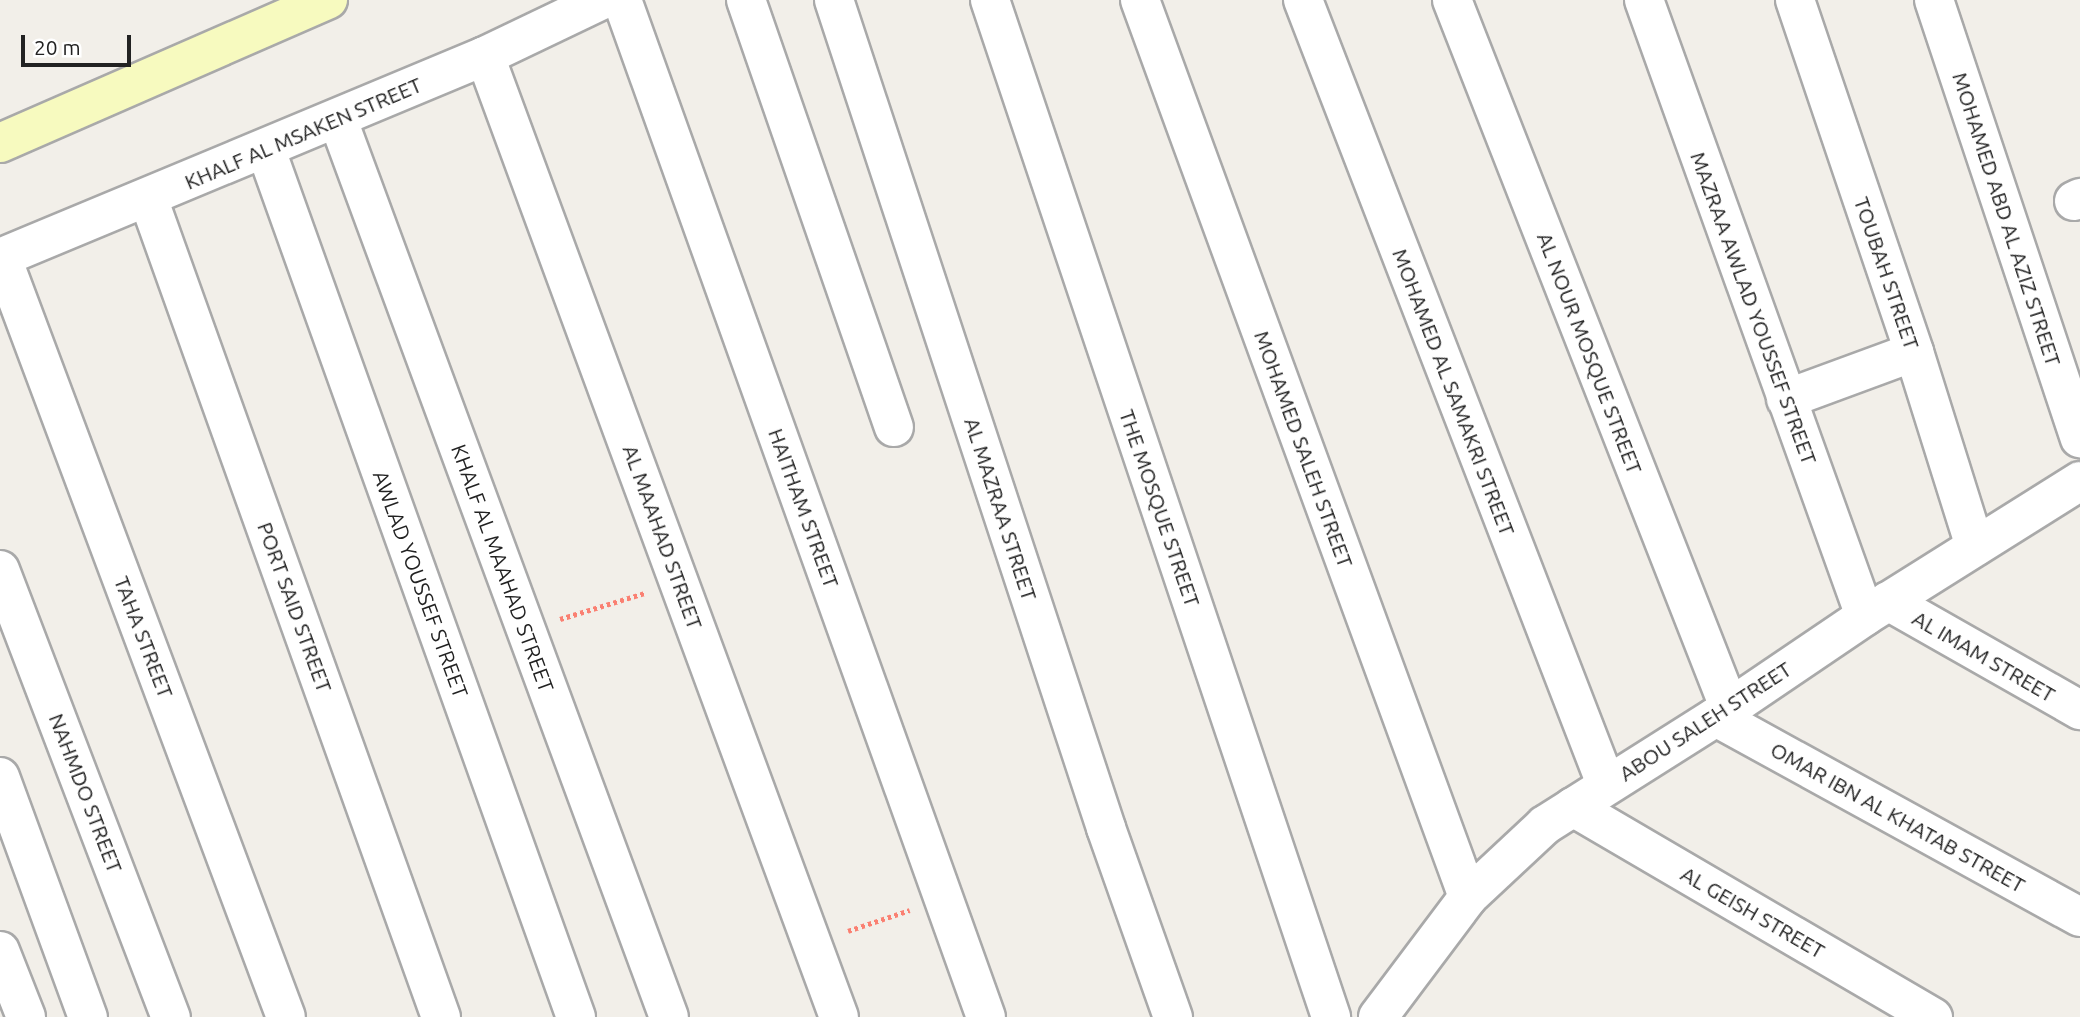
<!DOCTYPE html>
<html>
<head>
<meta charset="utf-8">
<style>
  body { margin:0 }
  #map { position:relative; width:2080px; height:1017px; overflow:hidden; background:#f2efe9; font-family:Ubuntu,sans-serif }
  div>[style] { position:absolute }
  .path>* { height:4.5px; margin-top:-2.25px; transform-origin:0; background:repeating-linear-gradient(90deg,#fa8072 0 3.5px,transparent 0 7px) }
  .roads { filter:drop-shadow(2px 0 #a9a9a9) drop-shadow(-2px 0 #a9a9a9) drop-shadow(0 2px #a9a9a9) drop-shadow(0 -2px #a9a9a9) }
  .street>* { height:38px; margin:-19px; padding:0 19px; transform-origin:19px; border-radius:19px; background:#fff }
  .secondary>* { height:38px; margin:-19px; padding:0 19px; transform-origin:19px; border-radius:19px; background:#f7fabf }
  span { translate:-50% -50%; white-space:nowrap; text-align:center; line-height:1.15; -webkit-text-stroke:6px #fff; paint-order:stroke }
  .street-label { font-size:21px; color:#222 }
  .scale { position:absolute; left:21px; top:35px; width:110px; height:32px; box-sizing:border-box; border:4px solid #222; border-top:0; padding-left:9px; font-size:21px; line-height:24px; white-space:nowrap; color:#222; -webkit-text-stroke:5px #fff; paint-order:stroke }
</style>
</head>
<body>
<div id="map">
  <div class="path">
    <div style="left:560px;top:619px;width:89px;rotate:-17deg"></div>
    <div style="left:848px;top:931px;width:65px;rotate:-18.7deg"></div>
  </div>
  <div class="roads">
    <div class="street">
      <div style="left:622px;top:0;width:1080px;rotate:70.31deg"></div>
      <div style="left:746px;top:0;width:452px;rotate:70.9deg"></div>
      <div style="left:834px;top:0;width:872px;rotate:71.81deg"></div>
      <div style="left:1106px;top:828px;width:201px;rotate:70.5deg"></div>
      <div style="left:990px;top:0;width:1073px;rotate:71.46deg"></div>
      <div style="left:1140px;top:0;width:955px;rotate:69.91deg"></div>
      <div style="left:1303px;top:0;width:841px;rotate:68.87deg"></div>
      <div style="left:1452px;top:0;width:759px;rotate:68.6deg"></div>
      <div style="left:1644px;top:0;width:654px;rotate:70.26deg"></div>
      <div style="left:1795px;top:0;width:372px;rotate:71.3deg"></div>
      <div style="left:1914px;top:352px;width:204px;rotate:72.6deg"></div>
      <div style="left:1934px;top:0;width:462px;rotate:71.6deg"></div>
      <div style="left:485px;top:56px;width:1024px;rotate:69.78deg"></div>
      <div style="left:338px;top:120px;width:956px;rotate:69.75deg"></div>
      <div style="left:266px;top:150px;width:921px;rotate:70.33deg"></div>
      <div style="left:148px;top:198px;width:870px;rotate:70.32deg"></div>
      <div style="left:2074px;top:201px;width:7px;rotate:-27deg"></div>
      <div style="left:0;top:258px;width:525px;rotate:-22.61deg"></div>
      <div style="left:485px;top:56px;width:130px;rotate:-25.6deg"></div>
      <div style="left:2px;top:258px;width:810px;rotate:69.49deg"></div>
      <div style="left:1786px;top:399px;width:136px;rotate:-20.2deg"></div>
      <div style="left:0;top:570px;width:479px;rotate:69.1deg"></div>
      <div style="left:1888px;top:601px;width:221px;rotate:29.6deg"></div>
      <div style="left:1716px;top:717px;width:415px;rotate:28.8deg"></div>
      <div style="left:0;top:777px;width:256px;rotate:69.9deg"></div>
      <div style="left:1573px;top:807px;width:417px;rotate:30.3deg"></div>
      <div style="left:0;top:951px;width:71px;rotate:68.5deg"></div>
      <div style="left:1378px;top:1017px;width:150px;rotate:-53.1deg"></div>
      <div style="left:1468px;top:897px;width:105px;rotate:-43.1deg"></div>
      <div style="left:1545px;top:825px;width:202px;rotate:-32.3deg"></div>
      <div style="left:1716px;top:717px;width:180px;rotate:-34.1deg"></div>
      <div style="left:1865px;top:616px;width:254px;rotate:-32.1deg"></div>
    </div>
    <div class="secondary">
      <div style="left:0;top:143px;width:358px;rotate:-23.6deg"></div>
    </div>
  </div>
  <div class="street-label">
    <span style="left:303px;top:133px;rotate:-23deg">KHALF AL MSAKEN STREET</span>
    <span style="left:2007px;top:219px;rotate:72deg">MOHAMED ABD AL AZIZ STREET</span>
    <span style="left:1887px;top:273px;rotate:71deg">TOUBAH STREET</span>
    <span style="left:1754px;top:308px;rotate:70deg">MAZRAA AWLAD YOUSSEF STREET</span>
    <span style="left:1590px;top:353px;rotate:69deg">AL NOUR MOSQUE STREET</span>
    <span style="left:1454px;top:392px;rotate:69deg">MOHAMED AL SAMAKRI STREET</span>
    <span style="left:1304px;top:449px;rotate:70deg">MOHAMED SALEH STREET</span>
    <span style="left:804px;top:508px;rotate:70deg">HAITHAM STREET</span>
    <span style="left:1160px;top:508px;rotate:71deg">THE MOSQUE STREET</span>
    <span style="left:1001px;top:509px;rotate:72deg">AL MAZRAA STREET</span>
    <span style="left:663px;top:537px;rotate:70deg">AL MAAHAD STREET</span>
    <span style="left:503px;top:568px;rotate:70deg">KHALF AL MAAHAD STREET</span>
    <span style="left:421px;top:584px;rotate:70deg">AWLAD YOUSSEF STREET</span>
    <span style="left:295px;top:607px;rotate:70deg">PORT SAID STREET</span>
    <span style="left:144px;top:637px;rotate:69deg">TAHA STREET</span>
    <span style="left:1984px;top:656px;rotate:30deg">AL IMAM STREET</span>
    <span style="left:1705px;top:721px;rotate:-33deg">ABOU SALEH STREET</span>
    <span style="left:86px;top:793px;rotate:69deg">NAHMDO STREET</span>
    <span style="left:1898px;top:817px;rotate:29deg">OMAR IBN AL KHATAB STREET</span>
    <span style="left:1753px;top:912px;rotate:30deg">AL GEISH STREET</span>
  </div>
  <div class="scale">20 m</div>
</div>
</body>
</html>
